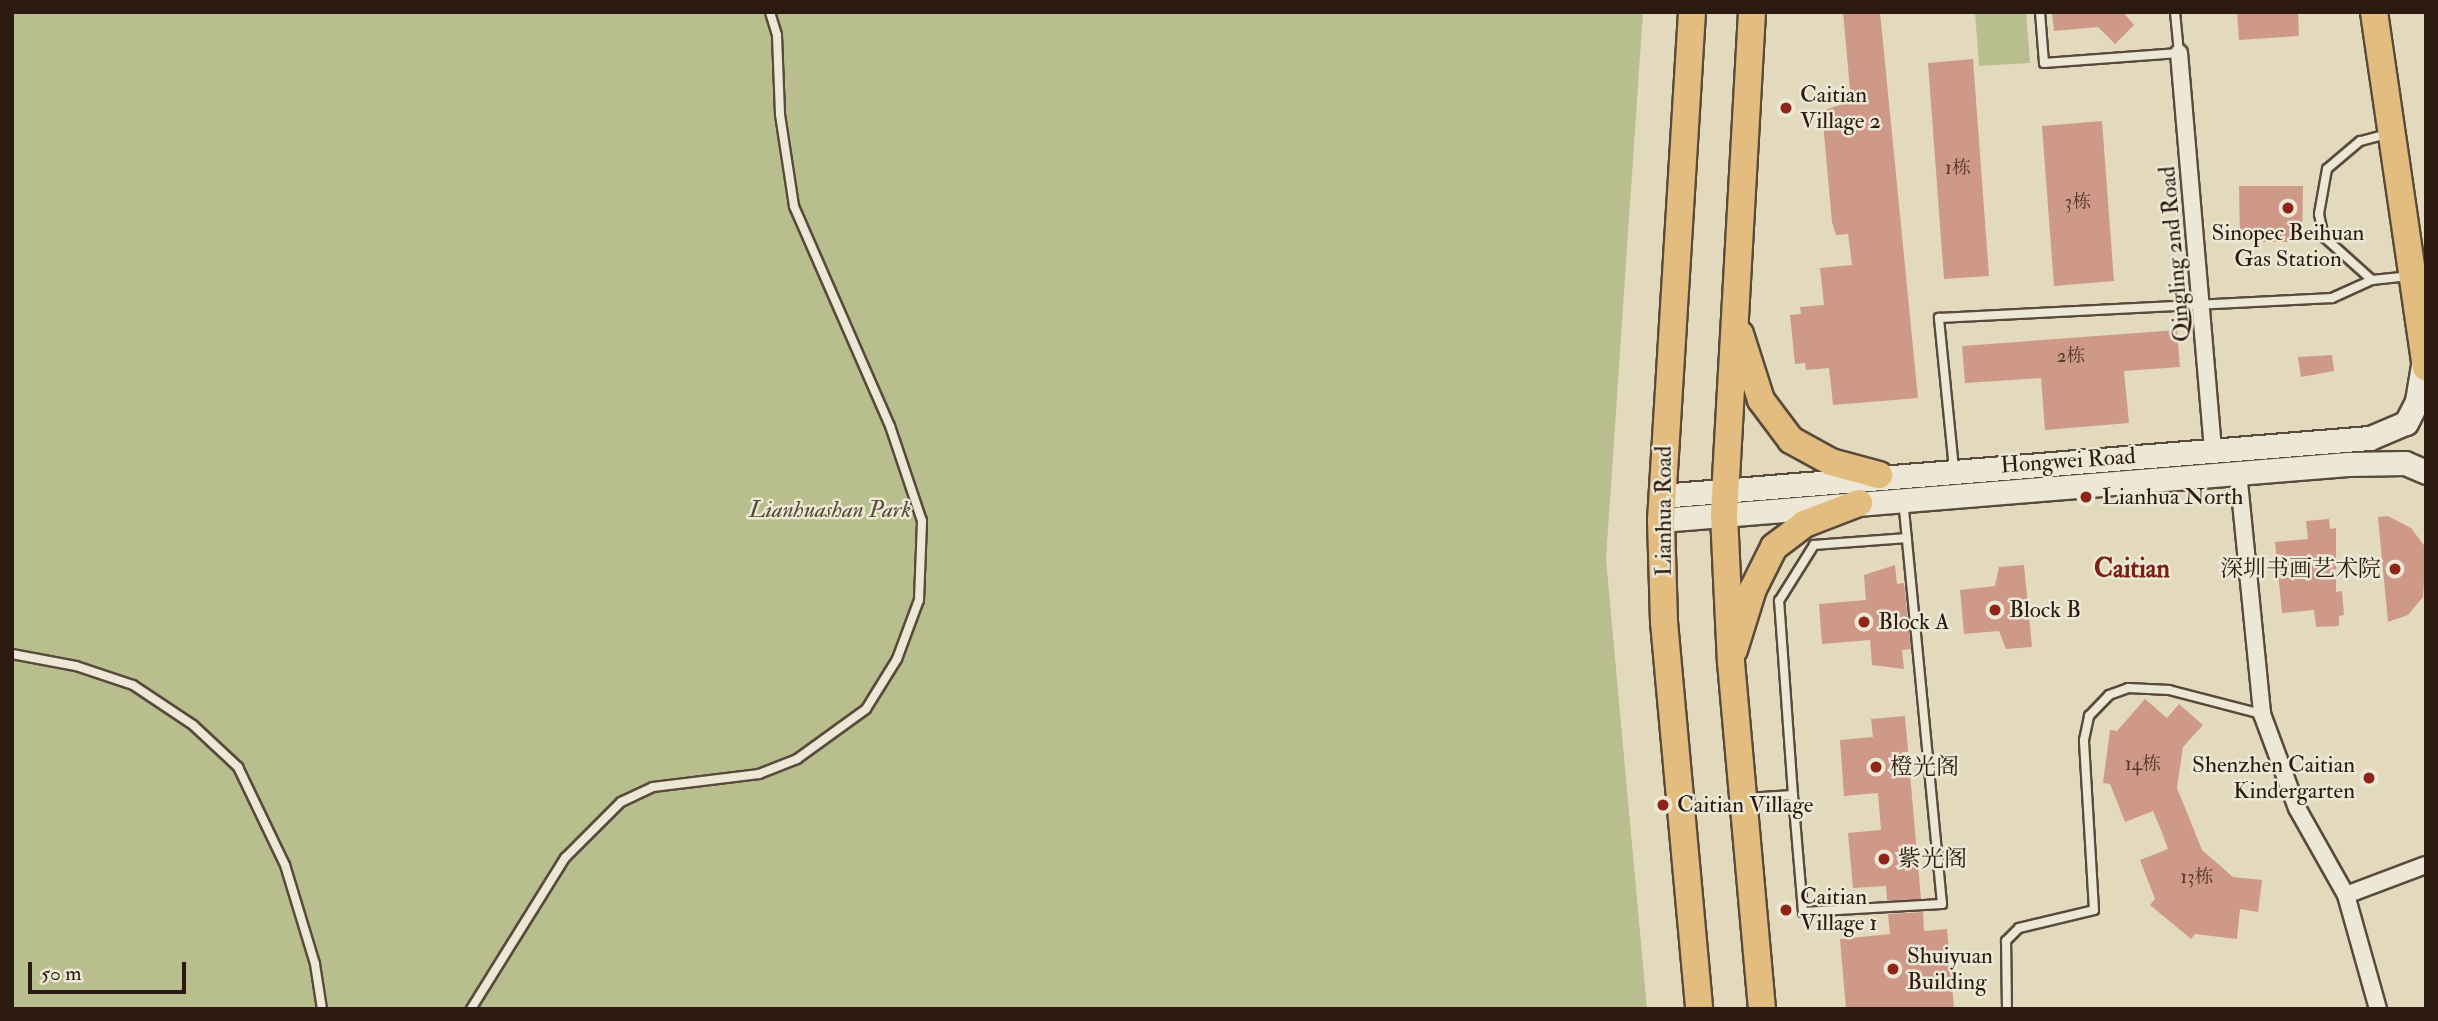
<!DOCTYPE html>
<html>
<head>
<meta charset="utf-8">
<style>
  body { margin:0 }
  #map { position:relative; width:2438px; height:1021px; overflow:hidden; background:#e3dabe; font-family:"IM FELL Double Pica","Noto Serif SC",serif }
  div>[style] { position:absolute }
  .green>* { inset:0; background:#b8be8e }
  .building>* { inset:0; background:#cf9988 }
  .roads { filter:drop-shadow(2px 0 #5a4a3c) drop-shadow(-2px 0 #5a4a3c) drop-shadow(0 2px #5a4a3c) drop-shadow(0 -2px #5a4a3c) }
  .lane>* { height:8px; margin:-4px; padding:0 4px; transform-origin:4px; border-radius:4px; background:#ede7d5 }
  .street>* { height:16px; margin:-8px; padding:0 8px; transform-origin:8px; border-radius:8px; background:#ede7d5 }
  .secondary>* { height:23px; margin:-11.5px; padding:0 11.5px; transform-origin:11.5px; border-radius:11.5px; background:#ede7d5 }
  .primary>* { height:26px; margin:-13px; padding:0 13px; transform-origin:13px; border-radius:13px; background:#e2bd7f }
  .dots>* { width:19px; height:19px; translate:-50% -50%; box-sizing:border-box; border:4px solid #ede7d5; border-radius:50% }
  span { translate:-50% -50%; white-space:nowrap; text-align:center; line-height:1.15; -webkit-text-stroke:5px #ede7d5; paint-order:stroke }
  .number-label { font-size:19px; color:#553a2e }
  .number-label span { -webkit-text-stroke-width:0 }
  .poi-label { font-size:23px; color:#2c1a10 }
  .left { translate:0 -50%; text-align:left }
  .right { translate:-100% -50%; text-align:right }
  .street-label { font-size:23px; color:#2c1a10 }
  .park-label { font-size:23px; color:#564b36; font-style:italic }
  .quarter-label { font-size:26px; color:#7a1f14; font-weight:700 }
  .frame { position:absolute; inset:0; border:14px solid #2c1a10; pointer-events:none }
  .scale { position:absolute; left:28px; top:962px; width:158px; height:32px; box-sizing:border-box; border:4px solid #2c1a10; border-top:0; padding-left:9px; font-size:21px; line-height:24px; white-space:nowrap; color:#2c1a10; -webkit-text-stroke:5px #ede7d5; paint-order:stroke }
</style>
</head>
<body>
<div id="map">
  <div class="green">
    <div style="clip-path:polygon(12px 12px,1643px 12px,1606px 559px,1647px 1009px,12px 1009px)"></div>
    <div style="clip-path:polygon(1975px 12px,2026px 12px,2030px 63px,1979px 66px)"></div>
  </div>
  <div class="building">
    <div style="clip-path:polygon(1843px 12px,1880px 12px,1918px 398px,1833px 405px,1829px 368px,1806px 370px,1805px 363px,1795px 364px,1790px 315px,1801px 314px,1800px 307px,1824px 305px,1820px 268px,1852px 265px,1848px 234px,1836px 235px,1832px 222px,1823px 122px,1825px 110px,1851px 101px)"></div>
    <div style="clip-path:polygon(2052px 12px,2123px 12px,2134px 25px,2115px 44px,2098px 27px,2054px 31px)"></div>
    <div style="clip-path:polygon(2237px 12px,2298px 12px,2299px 36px,2239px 40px)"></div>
    <div style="clip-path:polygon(1973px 59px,1989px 276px,1944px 279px,1928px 63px)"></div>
    <div style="clip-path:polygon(2102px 121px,2114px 281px,2054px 286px,2042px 126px)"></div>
    <div style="clip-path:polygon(2239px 186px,2303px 186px,2302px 242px,2240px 242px)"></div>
    <div style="clip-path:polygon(2177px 330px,2180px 367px,2124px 371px,2129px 423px,2045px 430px,2041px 378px,1965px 383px,1962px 346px)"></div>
    <div style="clip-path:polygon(2332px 355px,2334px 371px,2301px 377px,2298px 357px)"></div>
    <div style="clip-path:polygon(2388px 516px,2411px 528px,2426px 548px,2423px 597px,2408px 615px,2388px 622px,2378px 517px)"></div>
    <div style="clip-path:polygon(2329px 519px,2330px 529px,2336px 528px,2336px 592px,2342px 591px,2344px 615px,2339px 616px,2339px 626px,2316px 627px,2314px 610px,2282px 613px,2275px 542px,2308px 539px,2306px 521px)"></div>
    <div style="clip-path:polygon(1895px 565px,1897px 584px,1904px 583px,1911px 649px,1902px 650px,1904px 669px,1872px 665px,1870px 640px,1822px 644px,1819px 604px,1866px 600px,1864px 575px)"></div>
    <div style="clip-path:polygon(2024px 565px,2032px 647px,2006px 649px,1999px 631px,1964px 634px,1960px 590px,1995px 586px,1999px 567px)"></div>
    <div style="clip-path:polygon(2145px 699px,2167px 718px,2179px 704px,2203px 725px,2183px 747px,2177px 788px,2202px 850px,2233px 877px,2262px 880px,2258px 912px,2240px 909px,2237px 939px,2195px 934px,2191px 939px,2150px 905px,2155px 899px,2140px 860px,2168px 849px,2161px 830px,2153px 811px,2125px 822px,2110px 784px,2103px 783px,2110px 730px,2117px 731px)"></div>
    <div style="clip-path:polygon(1905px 716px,1921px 899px,1887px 901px,1886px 886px,1853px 888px,1848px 833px,1881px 830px,1878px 793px,1844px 796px,1840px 740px,1873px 737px,1871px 719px)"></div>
    <div style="clip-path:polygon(1923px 912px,1924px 931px,1947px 929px,1954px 1009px,1846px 1009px,1840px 939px,1890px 934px,1888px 914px)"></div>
  </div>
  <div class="roads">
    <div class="lane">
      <div style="left:2040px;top:12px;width:51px;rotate:85.5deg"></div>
      <div style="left:2044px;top:63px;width:135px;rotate:-4.2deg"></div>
      <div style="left:2179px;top:53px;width:41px;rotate:-95.6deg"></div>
      <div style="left:2387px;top:134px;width:28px;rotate:165deg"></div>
      <div style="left:2360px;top:141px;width:43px;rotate:139.7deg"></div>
      <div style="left:2327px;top:169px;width:46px;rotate:100.1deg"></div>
      <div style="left:2319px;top:214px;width:24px;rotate:78deg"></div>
      <div style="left:2324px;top:237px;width:64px;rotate:41.9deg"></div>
      <div style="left:2372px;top:280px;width:37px;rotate:-6deg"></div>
      <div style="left:1954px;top:469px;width:152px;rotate:-95.7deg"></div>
      <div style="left:1939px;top:318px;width:394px;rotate:-2.9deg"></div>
      <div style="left:2332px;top:298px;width:44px;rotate:-24.2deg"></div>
      <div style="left:12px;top:654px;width:65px;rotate:10.6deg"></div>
      <div style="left:76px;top:666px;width:60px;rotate:18.4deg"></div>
      <div style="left:133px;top:685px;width:72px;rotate:33.7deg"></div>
      <div style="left:193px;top:725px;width:62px;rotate:43deg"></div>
      <div style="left:238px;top:767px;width:109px;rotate:64.4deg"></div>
      <div style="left:285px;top:865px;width:103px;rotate:73.1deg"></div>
      <div style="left:315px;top:964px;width:46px;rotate:81.2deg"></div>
      <div style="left:1793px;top:795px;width:195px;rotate:-94.1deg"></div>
      <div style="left:1779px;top:601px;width:66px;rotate:-58deg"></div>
      <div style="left:1814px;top:545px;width:93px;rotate:-4.3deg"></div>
      <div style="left:1746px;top:798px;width:47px;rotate:-3.7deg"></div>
      <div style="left:1793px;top:795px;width:117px;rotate:85.1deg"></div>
      <div style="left:1803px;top:912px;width:139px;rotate:-3.3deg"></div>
      <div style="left:1942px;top:904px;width:404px;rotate:-95.5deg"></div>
      <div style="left:471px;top:1009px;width:178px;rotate:-58.1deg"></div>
      <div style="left:565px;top:858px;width:79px;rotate:-45deg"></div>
      <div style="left:621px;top:802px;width:35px;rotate:-25deg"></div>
      <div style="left:653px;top:787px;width:107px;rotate:-7deg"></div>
      <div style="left:759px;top:774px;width:41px;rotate:-21.5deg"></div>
      <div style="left:797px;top:759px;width:85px;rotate:-35.9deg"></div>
      <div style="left:866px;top:709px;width:59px;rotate:-58.2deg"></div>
      <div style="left:897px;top:659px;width:63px;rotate:-69.6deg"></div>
      <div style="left:919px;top:600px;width:79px;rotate:-87.8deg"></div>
      <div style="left:922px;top:521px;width:100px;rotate:-108.6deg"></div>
      <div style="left:890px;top:426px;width:240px;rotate:-113.6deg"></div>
      <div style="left:794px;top:206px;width:93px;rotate:-98.7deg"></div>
      <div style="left:780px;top:114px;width:79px;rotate:-92.2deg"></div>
      <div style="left:777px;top:35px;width:24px;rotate:-107deg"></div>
      <div style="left:2007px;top:1009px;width:68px;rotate:-90.8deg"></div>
      <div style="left:2006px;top:941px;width:18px;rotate:-45deg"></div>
      <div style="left:2019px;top:928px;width:77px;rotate:-13.5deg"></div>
      <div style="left:2094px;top:910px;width:170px;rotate:-93.4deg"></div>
      <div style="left:2084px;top:740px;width:25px;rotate:-78deg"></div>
      <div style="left:2089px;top:716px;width:29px;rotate:-46deg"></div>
      <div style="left:2109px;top:695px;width:20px;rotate:-20deg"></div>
      <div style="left:2128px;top:688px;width:41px;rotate:2.8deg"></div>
      <div style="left:2169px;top:690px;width:96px;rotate:14.5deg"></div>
    </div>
    <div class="street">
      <div style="left:2179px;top:53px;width:399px;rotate:85.1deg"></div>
      <div style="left:2238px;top:472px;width:243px;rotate:84.3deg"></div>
      <div style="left:2262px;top:714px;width:100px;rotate:69.6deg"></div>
      <div style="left:2297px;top:808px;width:100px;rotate:60.6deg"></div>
      <div style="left:2346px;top:895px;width:118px;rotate:74.3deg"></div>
      <div style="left:2346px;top:895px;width:85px;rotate:-20.6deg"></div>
    </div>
    <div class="secondary">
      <div style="left:1661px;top:496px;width:711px;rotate:-4.68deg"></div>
      <div style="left:2370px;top:438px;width:39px;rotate:-23deg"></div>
      <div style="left:2406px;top:423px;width:25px;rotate:-63deg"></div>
      <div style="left:2417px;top:401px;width:43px;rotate:-80.5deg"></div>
      <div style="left:1661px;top:520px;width:689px;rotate:-4.66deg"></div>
      <div style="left:2348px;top:464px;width:57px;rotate:-1deg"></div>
      <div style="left:2405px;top:463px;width:23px;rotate:23deg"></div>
    </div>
    <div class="primary">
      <div style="left:1692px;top:12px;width:509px;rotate:93.49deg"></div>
      <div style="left:1661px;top:520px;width:102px;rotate:88.3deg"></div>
      <div style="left:1664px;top:622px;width:389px;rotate:84.8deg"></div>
      <div style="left:1752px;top:12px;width:504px;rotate:93.19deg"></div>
      <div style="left:1724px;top:515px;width:147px;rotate:87.3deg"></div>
      <div style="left:1731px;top:662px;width:348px;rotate:84.9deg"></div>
      <div style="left:2374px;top:12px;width:359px;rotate:81.7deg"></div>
      <div style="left:1740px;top:334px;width:69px;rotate:72.3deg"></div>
      <div style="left:1761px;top:400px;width:50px;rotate:53.1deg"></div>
      <div style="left:1791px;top:440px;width:46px;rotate:28.8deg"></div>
      <div style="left:1831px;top:462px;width:50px;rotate:15.2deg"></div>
      <div style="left:1734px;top:650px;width:64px;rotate:-72.7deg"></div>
      <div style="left:1753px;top:589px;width:47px;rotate:-63.4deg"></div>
      <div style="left:1774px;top:547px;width:38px;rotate:-37deg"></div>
      <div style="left:1804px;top:524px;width:59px;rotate:-20.9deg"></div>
    </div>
  </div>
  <div class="dots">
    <div style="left:1786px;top:108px;background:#8f2418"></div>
    <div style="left:2288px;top:208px;background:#8f2418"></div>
    <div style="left:2086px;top:497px;background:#8f2418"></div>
    <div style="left:2395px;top:569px;background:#8f2418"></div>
    <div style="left:1995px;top:610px;background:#8f2418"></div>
    <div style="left:1864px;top:622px;background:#8f2418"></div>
    <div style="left:1876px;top:767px;background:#8f2418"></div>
    <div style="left:2369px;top:778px;background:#8f2418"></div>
    <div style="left:1663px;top:805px;background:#8f2418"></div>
    <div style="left:1884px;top:859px;background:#8f2418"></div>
    <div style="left:1786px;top:910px;background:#8f2418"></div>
    <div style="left:1893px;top:969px;background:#8f2418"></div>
  </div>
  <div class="number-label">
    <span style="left:1958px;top:169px">1栋</span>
    <span style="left:2078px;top:203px">3栋</span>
    <span style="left:2071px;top:357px">2栋</span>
    <span style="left:2143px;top:765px">14栋</span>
    <span style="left:2197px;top:878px">13栋</span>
  </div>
  <div class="poi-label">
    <span class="left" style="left:1800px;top:108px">Caitian<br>Village 2</span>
    <span style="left:2288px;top:246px">Sinopec Beihuan<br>Gas Station</span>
    <span class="left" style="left:2102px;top:497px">Lianhua North</span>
    <span class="right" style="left:2381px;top:569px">深圳书画艺术院</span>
    <span class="left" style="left:2009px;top:610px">Block B</span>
    <span class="left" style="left:1878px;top:622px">Block A</span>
    <span class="right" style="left:2355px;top:778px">Shenzhen Caitian<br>Kindergarten</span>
    <span class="left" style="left:1890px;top:767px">橙光阁</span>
    <span class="left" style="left:1677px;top:805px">Caitian Village</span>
    <span class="left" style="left:1898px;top:859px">紫光阁</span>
    <span class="left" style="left:1800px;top:910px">Caitian<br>Village 1</span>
    <span class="left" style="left:1907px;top:969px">Shuiyuan<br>Building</span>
  </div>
  <div class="street-label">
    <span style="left:2175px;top:254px;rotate:-95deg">Qingling 2nd Road</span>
    <span style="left:2068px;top:461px;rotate:-4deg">Hongwei Road</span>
    <span style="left:1664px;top:511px;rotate:-90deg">Lianhua Road</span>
  </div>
  <div class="park-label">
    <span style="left:830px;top:510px">Lianhuashan Park</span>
  </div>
  <div class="quarter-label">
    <span style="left:2132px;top:570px">Caitian</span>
  </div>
  <div class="frame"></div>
  <div class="scale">50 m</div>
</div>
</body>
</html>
